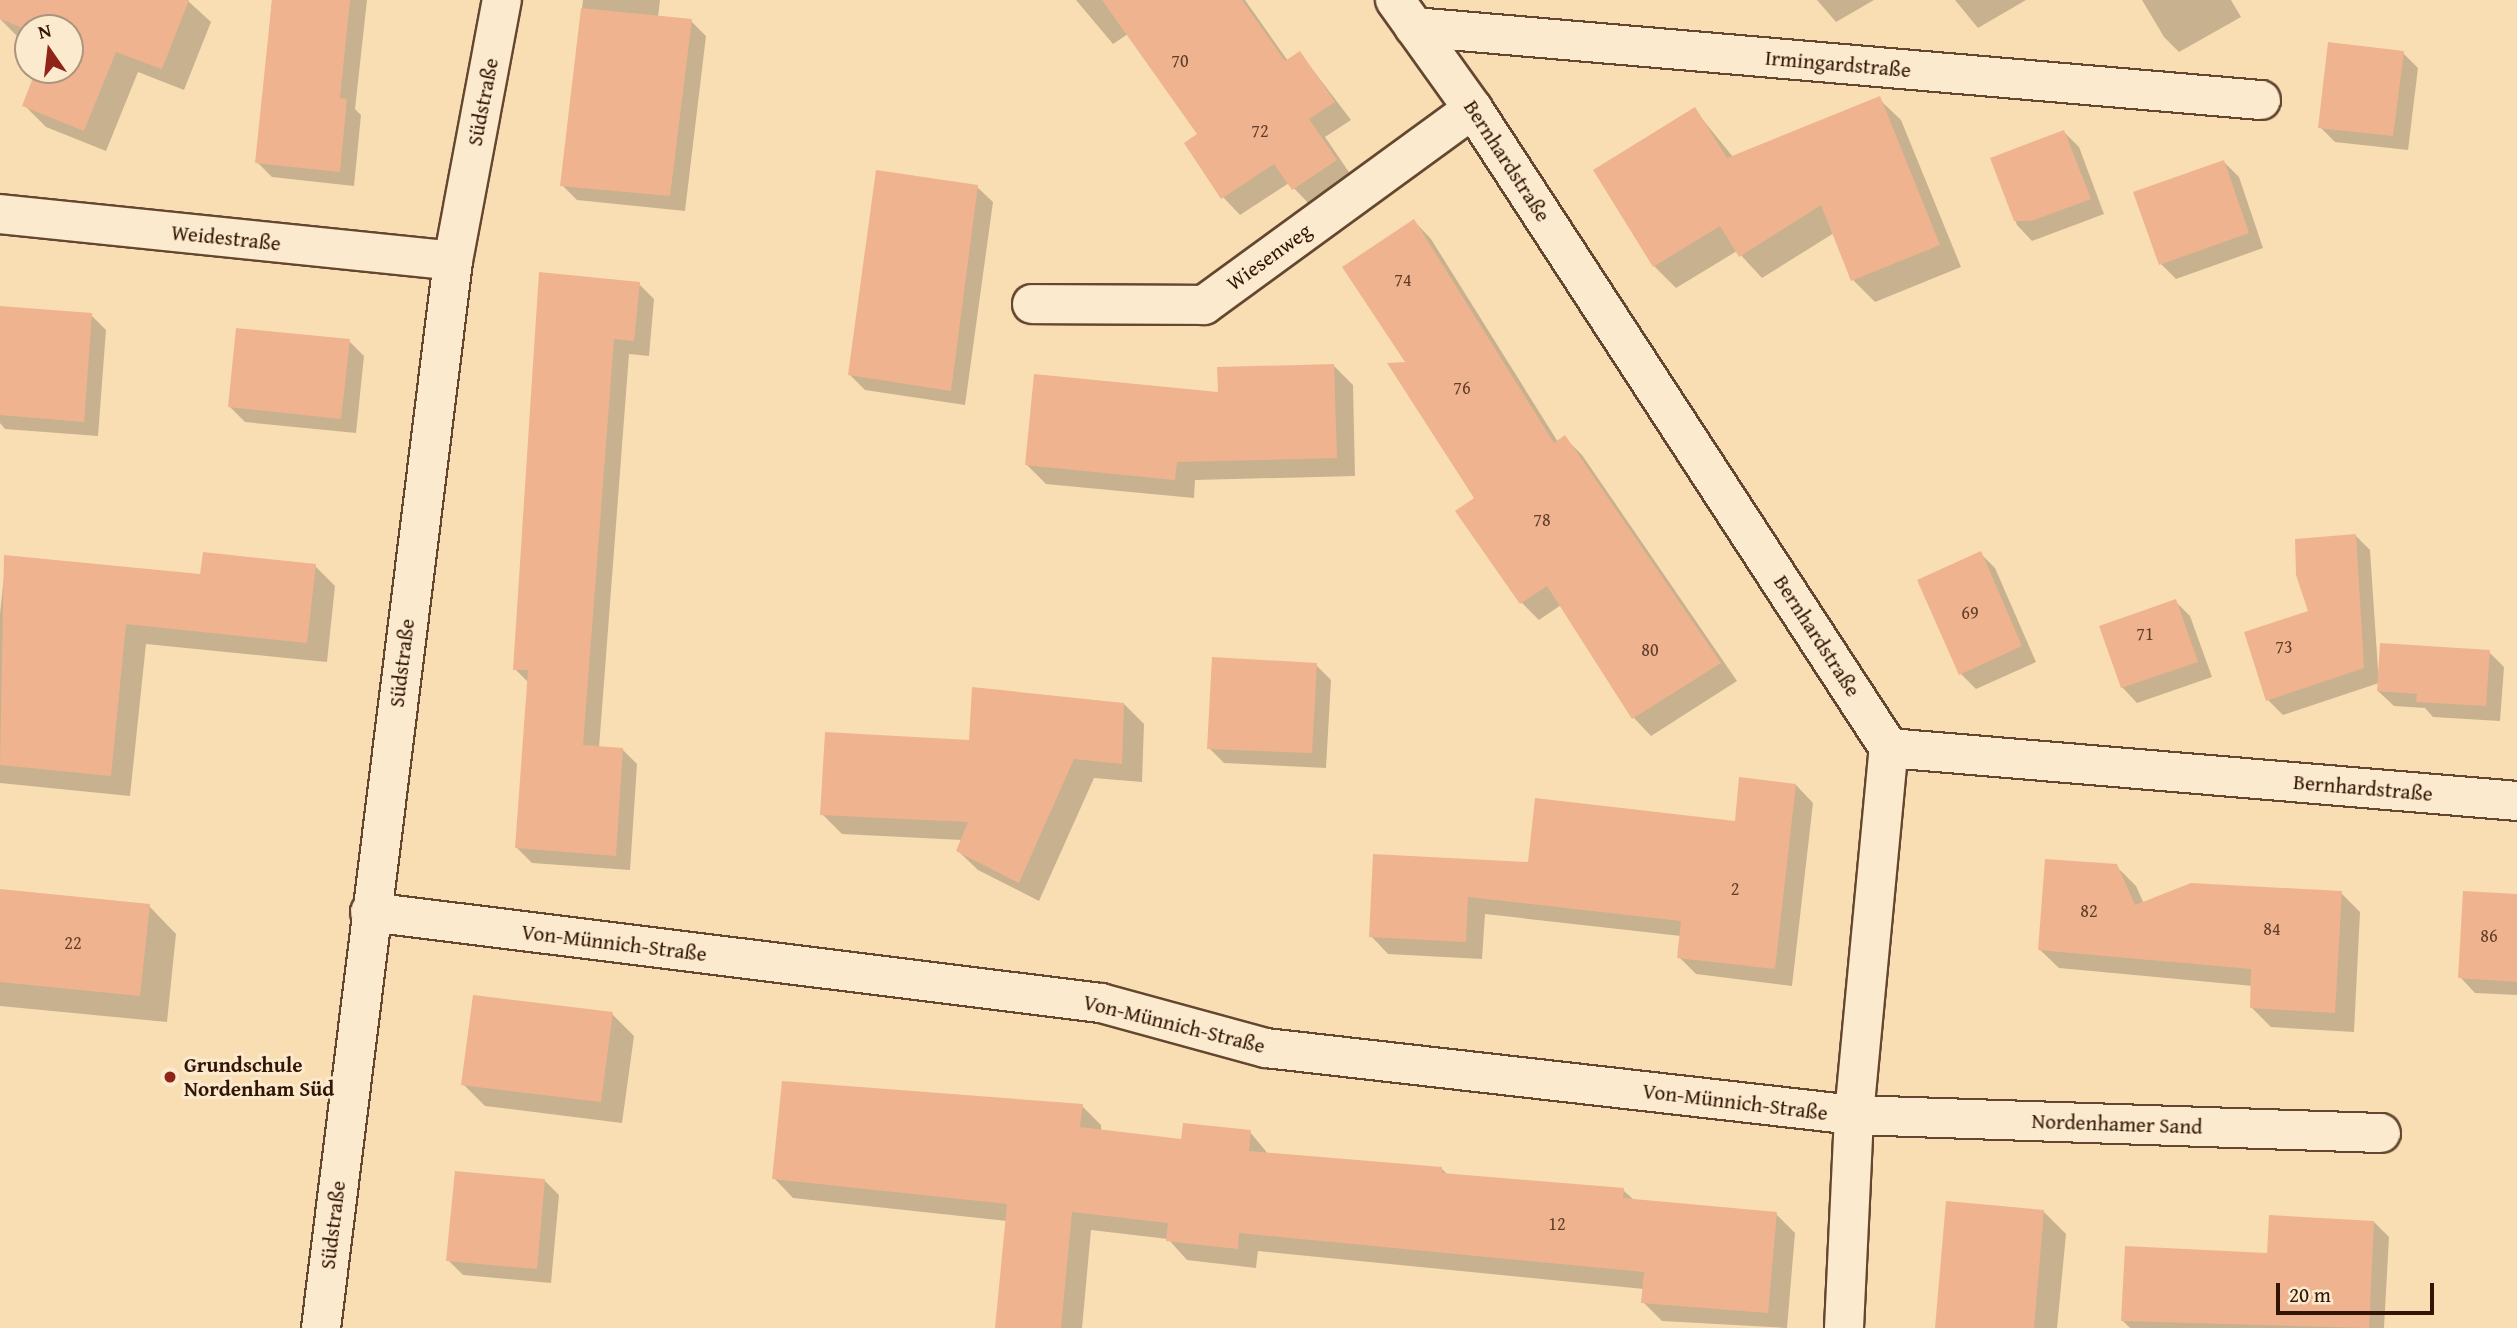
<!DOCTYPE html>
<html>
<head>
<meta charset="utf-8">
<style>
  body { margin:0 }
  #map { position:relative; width:2517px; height:1328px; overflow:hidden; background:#fadeb3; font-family:"Gentium Book Plus",serif }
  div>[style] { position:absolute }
  .shadow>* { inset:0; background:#0003 }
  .building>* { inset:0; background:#efb48f }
  .roads { filter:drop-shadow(2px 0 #644730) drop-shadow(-2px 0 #644730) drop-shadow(0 2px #644730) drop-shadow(0 -2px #644730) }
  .minor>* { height:38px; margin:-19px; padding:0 19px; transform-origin:19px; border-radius:19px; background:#fceace }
  .dots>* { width:19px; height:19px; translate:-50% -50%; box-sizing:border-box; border:4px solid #fceace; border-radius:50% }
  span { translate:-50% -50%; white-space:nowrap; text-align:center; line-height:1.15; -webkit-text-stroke:6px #fceace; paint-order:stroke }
  .number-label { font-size:18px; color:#613d28 }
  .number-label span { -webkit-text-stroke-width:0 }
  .street-label { font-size:21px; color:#321505 }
  .poi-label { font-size:21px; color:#321505; font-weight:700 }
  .left { translate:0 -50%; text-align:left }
  .north { position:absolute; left:14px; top:14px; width:70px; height:70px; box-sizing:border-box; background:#fceace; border:2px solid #ab957e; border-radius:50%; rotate:346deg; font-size:19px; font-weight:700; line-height:28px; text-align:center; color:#321505 }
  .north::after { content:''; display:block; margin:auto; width:24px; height:32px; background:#8f2418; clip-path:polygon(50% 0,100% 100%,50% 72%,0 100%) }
  .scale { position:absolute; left:2276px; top:1283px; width:158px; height:32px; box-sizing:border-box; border:4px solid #321505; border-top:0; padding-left:9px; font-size:21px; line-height:24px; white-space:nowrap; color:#321505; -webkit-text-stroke:5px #fceace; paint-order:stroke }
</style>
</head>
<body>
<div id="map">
  <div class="shadow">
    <div style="clip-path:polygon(5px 0,187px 0,211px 22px,184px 90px,138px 72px,106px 151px,46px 127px,24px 105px,38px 70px,70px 70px,70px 28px,28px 28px,28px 42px,20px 39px,0 19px)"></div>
    <div style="clip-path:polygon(272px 0,367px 0,355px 109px,361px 115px,354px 186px,272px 177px,257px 162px)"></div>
    <div style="clip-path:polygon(583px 0,660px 0,658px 17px,691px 21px,706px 36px,685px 211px,577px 200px,562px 185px)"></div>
    <div style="clip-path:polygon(1076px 0,1245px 0,1288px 61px,1300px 53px,1351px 120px,1325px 137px,1353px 178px,1311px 206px,1289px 183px,1240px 215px,1223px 197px,1200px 134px,1128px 34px,1113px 44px)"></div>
    <div style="clip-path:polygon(1817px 0,1874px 0,1836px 22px)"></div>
    <div style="clip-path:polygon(1955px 0,2026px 0,1978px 28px)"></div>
    <div style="clip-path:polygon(2142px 0,2231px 0,2241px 17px,2179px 52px,2164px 37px)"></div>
    <div style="clip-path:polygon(2403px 53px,2418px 68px,2408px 150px,2335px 142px,2320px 127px)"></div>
    <div style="clip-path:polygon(1879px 99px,1901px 120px,1961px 267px,1875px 302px,1853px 280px,1834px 233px,1762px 278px,1737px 251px,1676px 288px,1654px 266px,1595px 170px,1695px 110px,1733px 157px)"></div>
    <div style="clip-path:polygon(2064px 132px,2079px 147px,2104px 214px,2032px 241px,2017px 225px,1992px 159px)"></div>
    <div style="clip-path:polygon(2224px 162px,2239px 177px,2263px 248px,2176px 279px,2161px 264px)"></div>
    <div style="clip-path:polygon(977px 187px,993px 202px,965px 405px,865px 390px,850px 375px)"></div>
    <div style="clip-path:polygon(1414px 221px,1431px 239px,1558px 442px,1565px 438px,1582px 455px,1737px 681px,1651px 736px,1634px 718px,1561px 605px,1539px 620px,1522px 603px,1458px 512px,1477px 499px,1408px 364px)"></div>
    <div style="clip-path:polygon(541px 274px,639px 284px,654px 299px,649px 356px,629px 354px,599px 748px,622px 749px,637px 764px,630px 870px,532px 863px,517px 848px,529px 683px,515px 669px)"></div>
    <div style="clip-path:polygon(0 308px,91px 315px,106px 330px,98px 436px,5px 429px,0 423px)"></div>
    <div style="clip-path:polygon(349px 341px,364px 356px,356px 433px,245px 422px,230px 407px)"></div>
    <div style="clip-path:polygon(1334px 366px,1353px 385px,1355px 476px,1195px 480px,1194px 498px,1046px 484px,1027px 465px,1219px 394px)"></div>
    <div style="clip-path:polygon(2355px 535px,2370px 550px,2378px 670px,2489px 652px,2504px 667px,2500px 721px,2433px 717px,2425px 708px,2394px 706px,2378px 691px,2379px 683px,2283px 715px,2268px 700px,2310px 612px)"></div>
    <div style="clip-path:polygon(1980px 553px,1995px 568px,2036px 662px,1976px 689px,1961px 674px)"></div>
    <div style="clip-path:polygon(6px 557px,202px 576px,315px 566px,335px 586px,327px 662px,146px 644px,130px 796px,0 783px,0 614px)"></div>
    <div style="clip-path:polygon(2175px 601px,2190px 616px,2212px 677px,2137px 703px,2122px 687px)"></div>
    <div style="clip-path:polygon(1316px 665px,1331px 680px,1326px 768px,1224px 763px,1209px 748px)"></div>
    <div style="clip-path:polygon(1124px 704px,1144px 724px,1142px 782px,1094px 778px,1039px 901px,978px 870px,958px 851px,962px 840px,842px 834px,822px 814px,971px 742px)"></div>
    <div style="clip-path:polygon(1796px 785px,1813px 803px,1792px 986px,1696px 974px,1679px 957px,1681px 936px,1485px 914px,1482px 959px,1388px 954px,1371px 936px,1529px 863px,1736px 823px)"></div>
    <div style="clip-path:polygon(2116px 866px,2136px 886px,2144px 904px,2341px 893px,2360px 912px,2354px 1032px,2271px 1027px,2252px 1008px,2253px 986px,2059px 968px,2039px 949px)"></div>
    <div style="clip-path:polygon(0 891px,149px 906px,176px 934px,167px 1022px,0 1006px)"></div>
    <div style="clip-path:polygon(2517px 896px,2517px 995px,2475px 993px,2460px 977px)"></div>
    <div style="clip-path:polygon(612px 1014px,634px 1036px,622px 1123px,485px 1106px,463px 1084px)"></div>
    <div style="clip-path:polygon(1082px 1106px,1101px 1125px,1101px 1131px,1183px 1141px,1250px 1132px,1269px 1155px,1441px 1168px,1448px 1175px,1623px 1190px,1635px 1201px,1776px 1214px,1795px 1233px,1787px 1328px,1662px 1321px,1643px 1302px,1644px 1289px,1258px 1251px,1256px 1268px,1187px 1260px,1168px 1239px,1091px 1230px,1082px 1328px,998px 1328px,1007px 1221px,793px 1198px,774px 1178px)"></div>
    <div style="clip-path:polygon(544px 1180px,559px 1195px,551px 1283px,463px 1275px,448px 1260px)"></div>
    <div style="clip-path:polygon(2044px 1212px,2066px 1234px,2057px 1328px,1936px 1328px)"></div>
    <div style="clip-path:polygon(2374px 1222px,2389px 1237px,2384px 1328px,2130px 1328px,2123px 1321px)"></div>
  </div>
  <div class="building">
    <div style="clip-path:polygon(0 0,189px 0,162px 69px,116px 52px,84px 131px,22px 106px,36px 70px,70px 70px,70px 28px,28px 30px,0 19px)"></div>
    <div style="clip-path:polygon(272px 0,350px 0,340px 98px,347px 99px,340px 172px,255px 163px)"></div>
    <div style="clip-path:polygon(1102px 0,1242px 0,1285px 61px,1300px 51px,1335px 102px,1309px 119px,1337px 160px,1292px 190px,1274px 164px,1221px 199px,1184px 143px,1197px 134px)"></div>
    <div style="clip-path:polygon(581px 8px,692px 19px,670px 196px,560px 186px)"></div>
    <div style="clip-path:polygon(2328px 42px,2404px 51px,2393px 136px,2318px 128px)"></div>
    <div style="clip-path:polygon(1880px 96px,1940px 245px,1851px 281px,1821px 205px,1739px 257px,1720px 226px,1653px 267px,1593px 170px,1695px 107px,1727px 158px)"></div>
    <div style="clip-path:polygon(2064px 130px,2091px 199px,2031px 221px,2014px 221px,1990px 158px)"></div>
    <div style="clip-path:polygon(2224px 160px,2249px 233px,2159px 265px,2133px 192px)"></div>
    <div style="clip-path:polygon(876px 170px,978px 185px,951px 391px,848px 375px)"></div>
    <div style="clip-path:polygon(1414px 219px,1554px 443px,1565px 435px,1721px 663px,1632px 719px,1547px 586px,1520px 604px,1455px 511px,1474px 498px,1387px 363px,1405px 362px,1342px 267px)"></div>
    <div style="clip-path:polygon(539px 272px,640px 282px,634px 341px,614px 339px,583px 745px,623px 748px,616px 856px,515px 848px,528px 670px,513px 670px)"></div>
    <div style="clip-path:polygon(0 306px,92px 313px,84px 422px,0 415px)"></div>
    <div style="clip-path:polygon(236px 328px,350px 339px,341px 419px,228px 407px)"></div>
    <div style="clip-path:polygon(1334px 364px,1337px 458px,1177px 462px,1175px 480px,1025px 465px,1034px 374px,1218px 392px,1217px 367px)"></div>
    <div style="clip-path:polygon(2356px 534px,2364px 668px,2266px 701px,2244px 632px,2308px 611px,2296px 575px,2295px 539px)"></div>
    <div style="clip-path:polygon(1981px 551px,2022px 646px,1959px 675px,1917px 580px)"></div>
    <div style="clip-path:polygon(203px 552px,316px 564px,307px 643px,126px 624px,111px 776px,0 765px,4px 555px,200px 574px)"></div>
    <div style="clip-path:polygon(2176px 599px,2198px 662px,2121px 688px,2099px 626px)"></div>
    <div style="clip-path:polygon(2380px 643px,2490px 650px,2486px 706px,2416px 702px,2417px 694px,2377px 691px)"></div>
    <div style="clip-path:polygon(1212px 657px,1317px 663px,1312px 753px,1207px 749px)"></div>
    <div style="clip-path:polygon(972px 687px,1124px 703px,1122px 764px,1074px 759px,1019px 883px,956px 851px,968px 822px,820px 815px,825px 732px,969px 740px)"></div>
    <div style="clip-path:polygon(1739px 777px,1796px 784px,1775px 969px,1677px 958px,1681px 921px,1468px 897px,1466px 942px,1369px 937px,1373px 854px,1528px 862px,1535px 798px,1735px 821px)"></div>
    <div style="clip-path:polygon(2045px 859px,2117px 864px,2135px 905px,2191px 883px,2342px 891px,2335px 1013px,2250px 1008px,2251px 969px,2038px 950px)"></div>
    <div style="clip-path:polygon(0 889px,150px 904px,140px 996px,0 982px)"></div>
    <div style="clip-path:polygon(2463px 891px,2517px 894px,2517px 982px,2458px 978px)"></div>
    <div style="clip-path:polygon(473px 995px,613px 1012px,601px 1102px,461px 1085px)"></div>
    <div style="clip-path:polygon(782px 1081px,1083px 1104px,1080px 1127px,1181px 1139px,1183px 1123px,1251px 1130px,1249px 1151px,1442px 1167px,1442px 1173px,1624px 1188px,1623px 1198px,1777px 1212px,1768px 1313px,1641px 1303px,1644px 1272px,1239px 1233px,1238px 1249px,1166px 1241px,1168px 1223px,1072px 1212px,1061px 1328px,995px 1328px,1007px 1204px,772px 1179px)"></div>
    <div style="clip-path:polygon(455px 1171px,545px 1179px,537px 1269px,446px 1261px)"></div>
    <div style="clip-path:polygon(1946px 1201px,2044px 1210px,2034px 1328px,1935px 1328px)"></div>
    <div style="clip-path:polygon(2269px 1215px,2374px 1221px,2369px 1328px,2121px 1321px,2125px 1246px,2267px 1253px)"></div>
  </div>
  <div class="roads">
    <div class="minor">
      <div style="left:1395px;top:0;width:134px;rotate:54.4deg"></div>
      <div style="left:1473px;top:109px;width:762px;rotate:56.94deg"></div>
      <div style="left:1889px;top:748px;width:630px;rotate:4.82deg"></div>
      <div style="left:1414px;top:27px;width:850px;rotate:4.93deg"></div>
      <div style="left:0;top:214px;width:455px;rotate:5.9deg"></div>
      <div style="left:1032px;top:304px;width:172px;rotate:0.3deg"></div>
      <div style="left:1204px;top:305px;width:333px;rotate:-36.1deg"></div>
      <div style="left:370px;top:912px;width:737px;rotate:7.1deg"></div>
      <div style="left:1101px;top:1003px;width:171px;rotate:15.3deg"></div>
      <div style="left:1266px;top:1048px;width:592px;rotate:6.5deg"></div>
      <div style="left:1854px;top:1115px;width:527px;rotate:1.96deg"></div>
      <div style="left:321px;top:1328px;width:1075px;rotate:-82.95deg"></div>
      <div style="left:453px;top:261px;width:266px;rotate:-79.4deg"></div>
      <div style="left:1844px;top:1328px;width:213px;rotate:-87.3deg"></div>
      <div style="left:1854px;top:1115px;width:369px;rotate:-84.6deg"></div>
    </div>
  </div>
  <div class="dots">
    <div style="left:170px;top:1077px;background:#8f2418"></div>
  </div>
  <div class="number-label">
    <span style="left:1180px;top:61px">70</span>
    <span style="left:1260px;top:131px">72</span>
    <span style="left:1403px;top:280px">74</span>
    <span style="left:1462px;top:388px">76</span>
    <span style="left:1542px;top:520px">78</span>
    <span style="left:1970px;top:613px">69</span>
    <span style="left:2145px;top:634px">71</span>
    <span style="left:2284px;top:647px">73</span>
    <span style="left:1650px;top:650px">80</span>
    <span style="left:1735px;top:889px">2</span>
    <span style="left:2089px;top:911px">82</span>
    <span style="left:2272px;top:929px">84</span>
    <span style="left:2489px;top:936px">86</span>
    <span style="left:73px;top:943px">22</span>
    <span style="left:1557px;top:1224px">12</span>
  </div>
  <div class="street-label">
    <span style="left:1838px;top:64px;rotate:5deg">Irmingardstraße</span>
    <span style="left:483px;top:102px;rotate:-79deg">Südstraße</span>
    <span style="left:1507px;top:161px;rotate:57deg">Bernhardstraße</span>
    <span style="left:226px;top:238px;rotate:6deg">Weidestraße</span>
    <span style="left:1269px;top:257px;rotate:-36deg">Wiesenweg</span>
    <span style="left:1817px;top:636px;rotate:57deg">Bernhardstraße</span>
    <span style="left:402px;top:663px;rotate:-83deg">Südstraße</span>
    <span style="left:2363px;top:788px;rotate:5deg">Bernhardstraße</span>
    <span style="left:614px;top:943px;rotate:7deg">Von-Münnich-Straße</span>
    <span style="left:1174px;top:1024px;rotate:14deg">Von-Münnich-Straße</span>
    <span style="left:1735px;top:1102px;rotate:7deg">Von-Münnich-Straße</span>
    <span style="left:2117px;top:1124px;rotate:2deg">Nordenhamer Sand</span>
    <span style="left:333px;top:1225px;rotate:-83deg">Südstraße</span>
  </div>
  <div class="poi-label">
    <span class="left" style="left:184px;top:1077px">Grundschule<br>Nordenham Süd</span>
  </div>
  <div class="north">N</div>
  <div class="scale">20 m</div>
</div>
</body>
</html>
